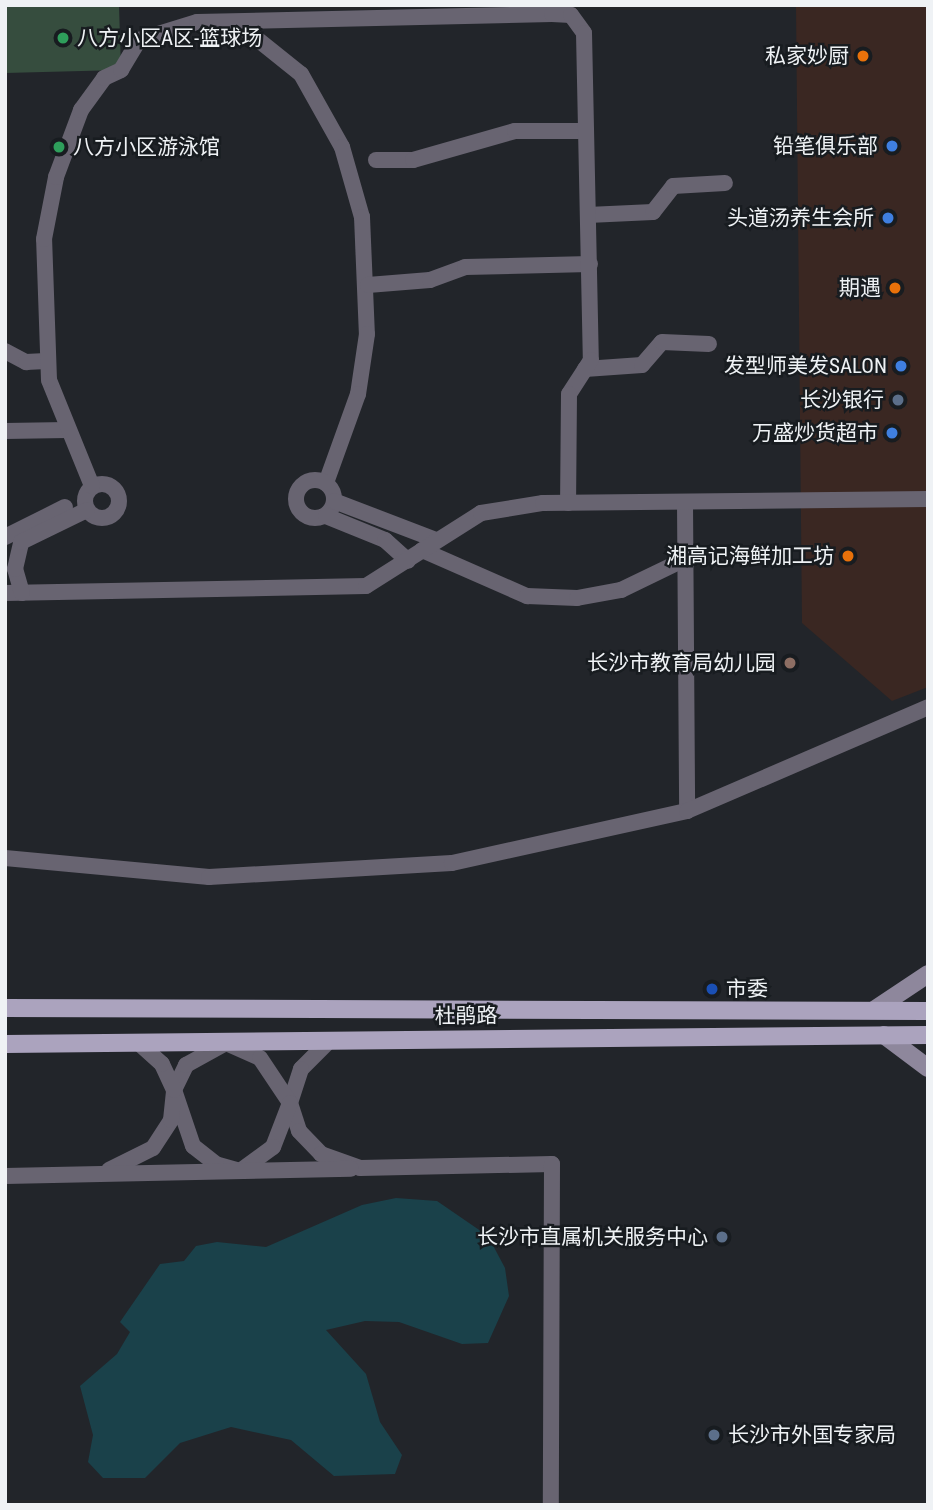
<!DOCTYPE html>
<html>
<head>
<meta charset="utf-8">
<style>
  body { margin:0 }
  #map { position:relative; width:933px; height:1510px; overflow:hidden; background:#22252a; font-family:"Roboto Condensed","Noto Sans SC",sans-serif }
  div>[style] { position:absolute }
  .commercial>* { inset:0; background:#3a2722 }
  .green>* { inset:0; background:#364d3e }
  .water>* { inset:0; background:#1a414a }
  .minor>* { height:16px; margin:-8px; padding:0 8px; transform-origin:8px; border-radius:8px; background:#686471 }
  .minor>.ring { margin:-8px; padding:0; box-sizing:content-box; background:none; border:16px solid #686471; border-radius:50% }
  .secondary>* { height:18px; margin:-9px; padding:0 9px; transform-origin:9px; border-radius:9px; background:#8e879c }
  .primary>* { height:18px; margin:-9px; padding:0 9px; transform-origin:9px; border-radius:9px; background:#aba3be }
  .dots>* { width:19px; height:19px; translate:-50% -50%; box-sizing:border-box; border:4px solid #181c20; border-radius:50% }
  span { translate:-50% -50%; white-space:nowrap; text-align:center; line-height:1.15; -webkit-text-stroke:5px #181c20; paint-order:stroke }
  .poi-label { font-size:21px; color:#eff2f5 }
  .left { translate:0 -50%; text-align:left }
  .right { translate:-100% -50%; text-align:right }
  .street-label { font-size:21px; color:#eff2f5 }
  .frame { position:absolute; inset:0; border:7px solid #eff2f5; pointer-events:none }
</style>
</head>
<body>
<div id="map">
  <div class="commercial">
    <div style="clip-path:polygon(796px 5px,928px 5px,928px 687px,892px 701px,802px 623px)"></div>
  </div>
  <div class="green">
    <div style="clip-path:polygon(5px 5px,119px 5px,121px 70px,5px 73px)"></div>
  </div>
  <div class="water">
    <div style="clip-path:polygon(396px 1198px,437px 1201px,488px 1236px,505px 1268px,509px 1296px,488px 1343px,462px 1344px,399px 1322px,365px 1321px,326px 1330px,366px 1374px,380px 1422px,402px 1455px,395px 1474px,334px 1476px,291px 1440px,231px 1427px,180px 1443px,145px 1478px,103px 1478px,88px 1462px,93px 1435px,80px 1386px,117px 1354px,130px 1332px,120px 1322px,160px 1264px,184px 1261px,196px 1246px,217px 1242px,266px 1247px,362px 1205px)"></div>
  </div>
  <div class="minor">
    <div style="left:237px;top:23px;width:82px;rotate:38.6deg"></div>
    <div style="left:301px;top:74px;width:84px;rotate:60.7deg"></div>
    <div style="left:342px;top:147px;width:73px;rotate:74.1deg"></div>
    <div style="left:362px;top:217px;width:117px;rotate:87.6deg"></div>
    <div style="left:367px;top:334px;width:61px;rotate:98.5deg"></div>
    <div style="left:358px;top:394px;width:95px;rotate:109.8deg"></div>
    <div style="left:376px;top:160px;width:37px"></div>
    <div style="left:413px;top:160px;width:106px;rotate:-15.9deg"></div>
    <div style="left:515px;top:131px;width:71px"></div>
    <div style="left:588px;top:215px;width:65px;rotate:-2.6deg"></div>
    <div style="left:653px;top:212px;width:33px;rotate:-52deg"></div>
    <div style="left:673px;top:186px;width:52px;rotate:-3.3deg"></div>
    <div style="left:368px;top:285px;width:62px;rotate:-4.6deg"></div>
    <div style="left:430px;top:280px;width:37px;rotate:-20deg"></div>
    <div style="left:465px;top:267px;width:125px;rotate:-1.4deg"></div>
    <div style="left:5px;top:351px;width:24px;rotate:28deg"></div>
    <div style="left:26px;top:362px;width:20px;rotate:-3deg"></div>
    <div style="left:585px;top:369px;width:57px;rotate:-4deg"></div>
    <div style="left:642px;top:365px;width:30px;rotate:-49deg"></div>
    <div style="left:662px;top:342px;width:47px;rotate:2.4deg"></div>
    <div style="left:5px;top:431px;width:62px;rotate:-0.9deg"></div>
    <div class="ring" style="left:296px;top:480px;width:22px;height:22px"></div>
    <div class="ring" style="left:85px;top:484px;width:18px;height:18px"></div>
    <div style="left:92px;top:486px;width:114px;rotate:-112.1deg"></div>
    <div style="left:49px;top:380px;width:141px;rotate:-92deg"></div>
    <div style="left:44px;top:239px;width:63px;rotate:-79deg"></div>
    <div style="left:56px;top:177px;width:72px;rotate:-69.5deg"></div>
    <div style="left:81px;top:110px;width:39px;rotate:-54deg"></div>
    <div style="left:104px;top:78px;width:19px;rotate:-25deg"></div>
    <div style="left:121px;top:70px;width:35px;rotate:-59deg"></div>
    <div style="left:139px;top:40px;width:61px;rotate:-17.2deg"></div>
    <div style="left:197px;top:22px;width:355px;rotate:-1.3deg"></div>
    <div style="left:552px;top:14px;width:19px;rotate:3deg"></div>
    <div style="left:571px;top:15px;width:22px;rotate:54deg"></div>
    <div style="left:584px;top:33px;width:327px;rotate:88.8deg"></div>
    <div style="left:591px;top:360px;width:40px;rotate:122.9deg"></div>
    <div style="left:569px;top:394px;width:109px;rotate:90.5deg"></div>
    <div style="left:334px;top:501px;width:109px;rotate:20.9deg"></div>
    <div style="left:685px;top:503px;width:308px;rotate:89.6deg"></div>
    <div style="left:326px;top:516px;width:64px;rotate:22.1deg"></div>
    <div style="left:385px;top:540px;width:31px;rotate:42deg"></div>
    <div style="left:5px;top:537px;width:67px;rotate:-26.6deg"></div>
    <div style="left:422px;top:550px;width:115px;rotate:23.7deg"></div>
    <div style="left:527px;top:596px;width:50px;rotate:2.3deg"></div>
    <div style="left:577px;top:598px;width:45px;rotate:-10.3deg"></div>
    <div style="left:621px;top:590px;width:71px;rotate:-25.8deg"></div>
    <div style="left:5px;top:593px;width:361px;rotate:-1.1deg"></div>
    <div style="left:366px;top:586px;width:136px;rotate:-32.4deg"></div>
    <div style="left:481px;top:513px;width:63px;rotate:-9.2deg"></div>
    <div style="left:543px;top:503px;width:385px;rotate:-0.6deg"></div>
    <div style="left:22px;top:593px;width:25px;rotate:-106deg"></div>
    <div style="left:15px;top:569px;width:28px;rotate:-77deg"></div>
    <div style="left:21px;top:542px;width:73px;rotate:-25.9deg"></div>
    <div style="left:5px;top:858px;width:205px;rotate:5.3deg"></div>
    <div style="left:209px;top:877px;width:243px;rotate:-3.3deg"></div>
    <div style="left:452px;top:863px;width:241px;rotate:-12.5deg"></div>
    <div style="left:687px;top:811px;width:262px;rotate:-23.3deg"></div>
    <div style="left:330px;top:1040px;width:41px;rotate:135deg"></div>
    <div style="left:301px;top:1069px;width:36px;rotate:108deg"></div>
    <div style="left:290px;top:1103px;width:29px;rotate:72deg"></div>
    <div style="left:299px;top:1131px;width:32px;rotate:46deg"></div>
    <div style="left:321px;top:1154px;width:41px;rotate:19.7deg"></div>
    <div style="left:360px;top:1168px;width:192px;rotate:-1.2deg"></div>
    <div style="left:552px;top:1164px;width:341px;rotate:90.2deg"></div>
    <div style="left:226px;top:1043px;width:37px;rotate:24deg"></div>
    <div style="left:260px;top:1058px;width:54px;rotate:56.3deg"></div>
    <div style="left:290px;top:1103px;width:47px;rotate:111.1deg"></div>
    <div style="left:273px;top:1147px;width:41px;rotate:144deg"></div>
    <div style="left:240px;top:1171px;width:25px;rotate:-164deg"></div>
    <div style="left:216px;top:1164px;width:29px;rotate:-142deg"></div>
    <div style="left:193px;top:1146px;width:59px;rotate:-108.7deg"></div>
    <div style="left:174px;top:1090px;width:28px;rotate:-64deg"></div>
    <div style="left:186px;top:1065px;width:46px;rotate:-28.8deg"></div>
    <div style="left:109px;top:1170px;width:49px;rotate:-26.6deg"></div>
    <div style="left:153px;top:1148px;width:33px;rotate:-57deg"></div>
    <div style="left:171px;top:1120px;width:30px;rotate:-84deg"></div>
    <div style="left:174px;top:1090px;width:29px;rotate:-115deg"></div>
    <div style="left:162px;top:1064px;width:31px;rotate:-138deg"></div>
    <div style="left:5px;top:1176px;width:346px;rotate:-1.2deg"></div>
  </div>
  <div class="secondary">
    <div style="left:874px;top:1010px;width:65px;rotate:-33.7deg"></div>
    <div style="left:884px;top:1035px;width:55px;rotate:36.9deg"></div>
  </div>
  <div class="primary">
    <div style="left:5px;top:1008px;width:923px;rotate:0.19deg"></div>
    <div style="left:5px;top:1044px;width:923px;rotate:-0.56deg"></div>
  </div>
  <div class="dots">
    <div style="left:63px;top:38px;background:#2e9e5b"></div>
    <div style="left:863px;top:56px;background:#e8710a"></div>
    <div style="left:892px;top:146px;background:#3f7fe0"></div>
    <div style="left:59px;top:147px;background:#2e9e5b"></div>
    <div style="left:888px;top:218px;background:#3f7fe0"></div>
    <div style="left:895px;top:288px;background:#e8710a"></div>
    <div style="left:901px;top:366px;background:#3f7fe0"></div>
    <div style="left:898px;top:400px;background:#5c6f8a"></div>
    <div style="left:892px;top:433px;background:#3f7fe0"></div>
    <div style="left:848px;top:556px;background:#e8710a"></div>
    <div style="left:790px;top:663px;background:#8d6e63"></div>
    <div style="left:712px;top:989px;background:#1a4fb4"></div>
    <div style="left:722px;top:1237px;background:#5c6f8a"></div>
    <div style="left:714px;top:1435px;background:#5c6f8a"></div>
  </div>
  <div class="poi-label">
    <span class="left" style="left:77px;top:38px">八方小区A区-篮球场</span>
    <span class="right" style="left:849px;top:56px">私家妙厨</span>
    <span class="right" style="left:878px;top:146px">铅笔俱乐部</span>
    <span class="left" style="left:73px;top:147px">八方小区游泳馆</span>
    <span class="right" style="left:874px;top:218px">头道汤养生会所</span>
    <span class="right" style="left:881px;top:288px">期遇</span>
    <span class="right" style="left:887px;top:366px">发型师美发SALON</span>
    <span class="right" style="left:884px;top:400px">长沙银行</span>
    <span class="right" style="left:878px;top:433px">万盛炒货超市</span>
    <span class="right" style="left:834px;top:556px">湘高记海鲜加工坊</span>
    <span class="right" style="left:776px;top:663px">长沙市教育局幼儿园</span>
    <span class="left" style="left:726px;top:989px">市委</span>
    <span class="right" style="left:708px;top:1237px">长沙市直属机关服务中心</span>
    <span class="left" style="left:728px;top:1435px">长沙市外国专家局</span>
  </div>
  <div class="street-label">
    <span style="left:466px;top:1016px;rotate:-1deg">杜鹃路</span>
  </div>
  <div class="frame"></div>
</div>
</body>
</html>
